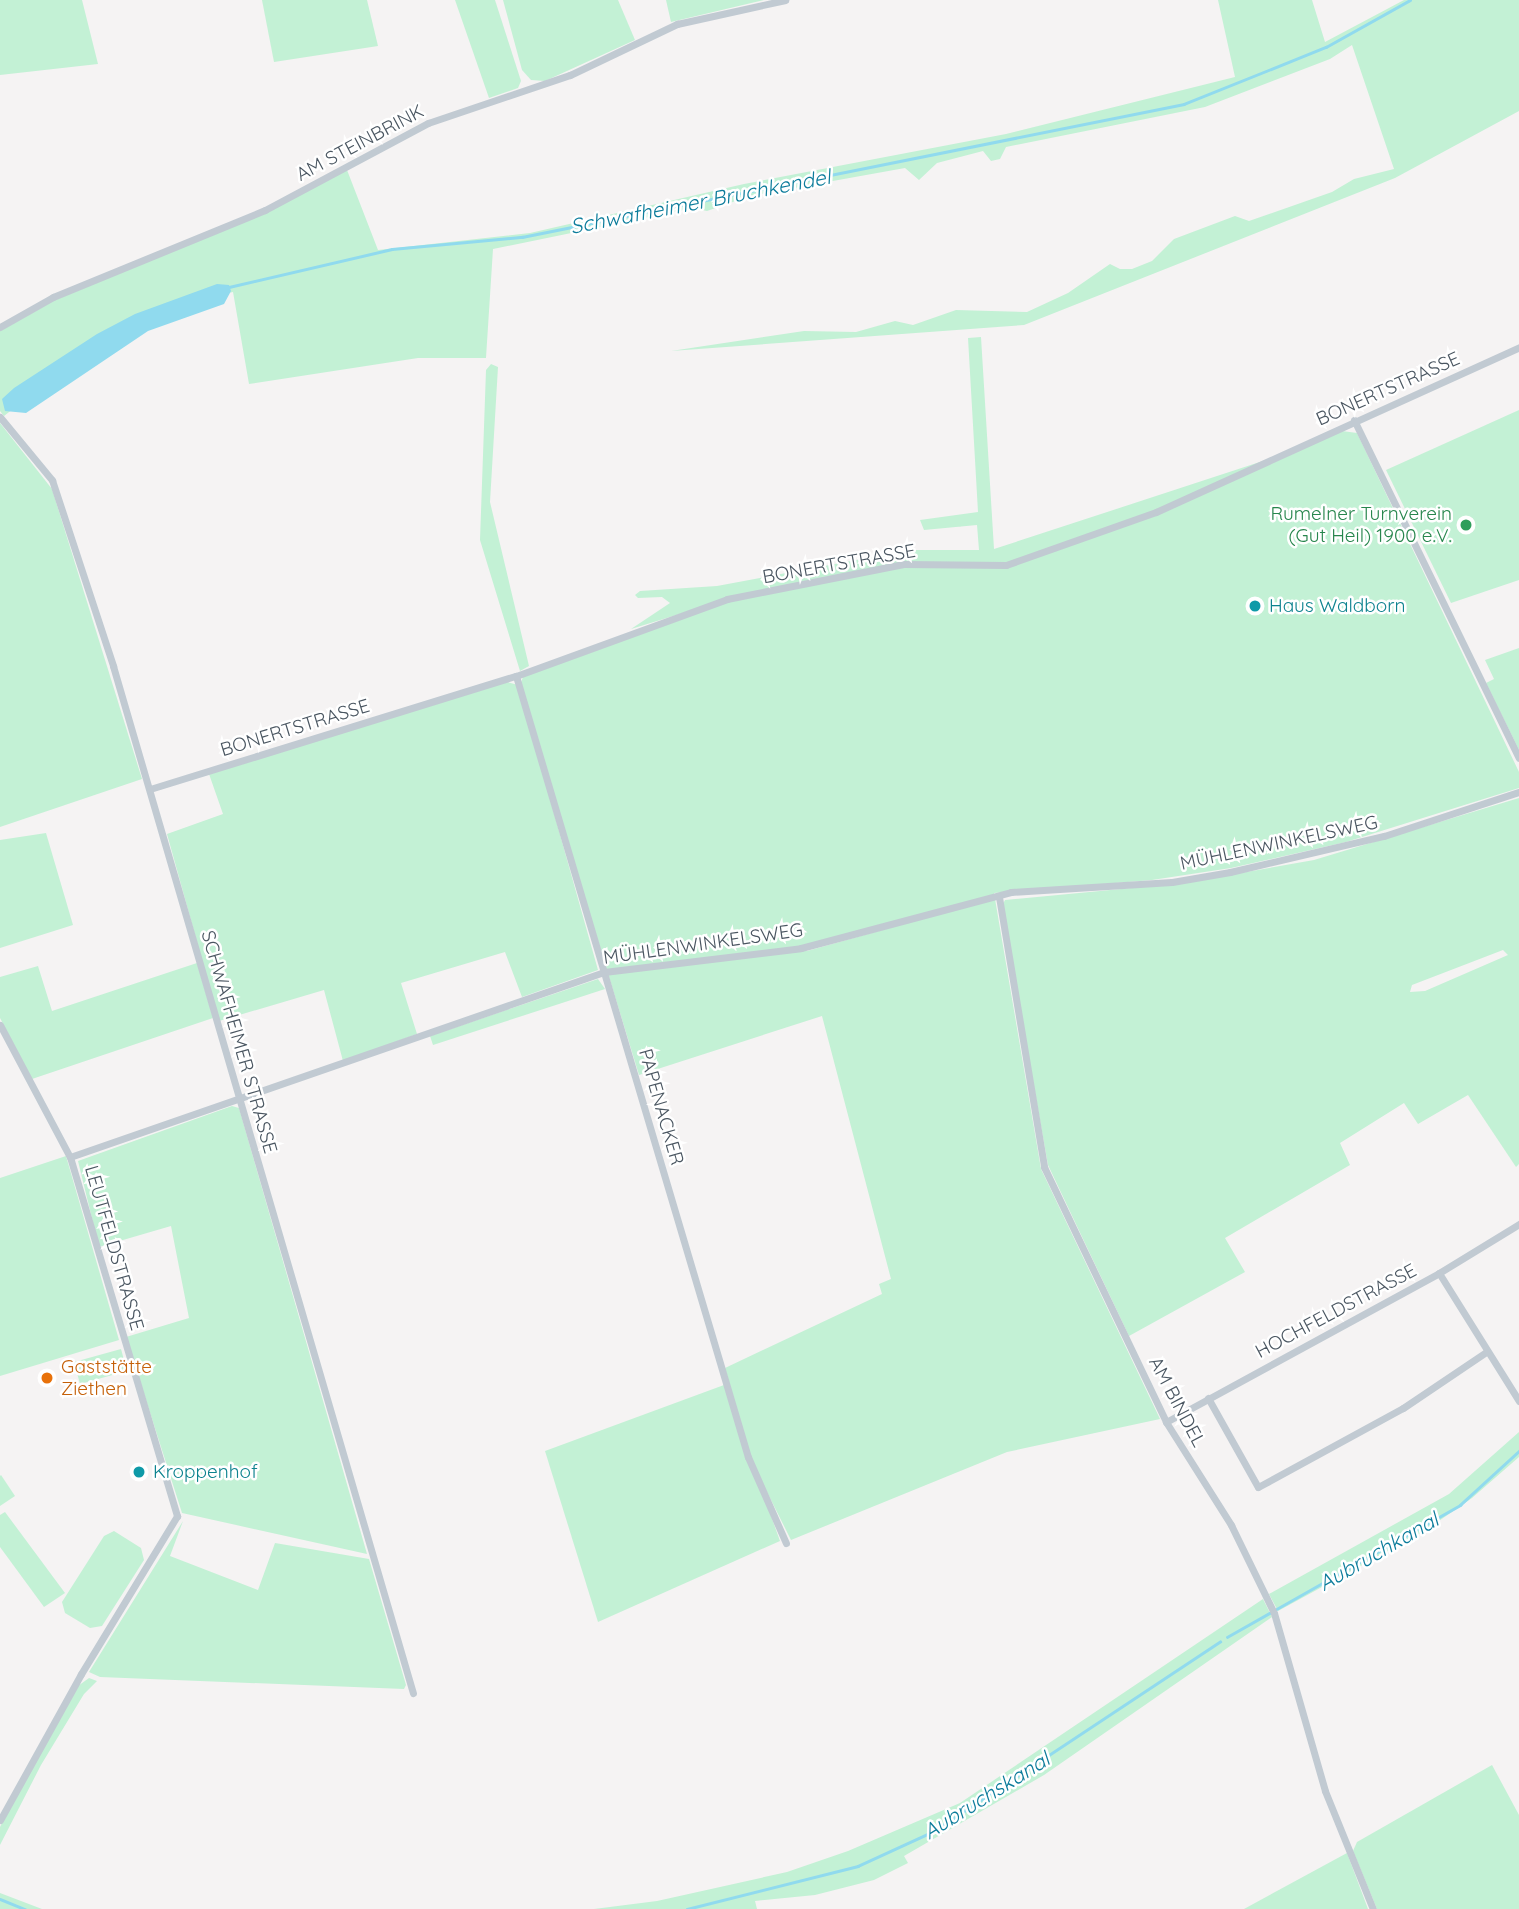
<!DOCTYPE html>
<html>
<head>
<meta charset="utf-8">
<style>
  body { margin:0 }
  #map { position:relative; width:1519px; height:1909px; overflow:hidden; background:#f5f3f3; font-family:Quicksand,sans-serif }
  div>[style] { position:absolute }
  .green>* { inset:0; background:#c3f1d5 }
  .water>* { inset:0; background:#90daee }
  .stream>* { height:2.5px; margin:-1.25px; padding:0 1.25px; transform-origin:1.25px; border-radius:1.25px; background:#90daee }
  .minor>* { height:7px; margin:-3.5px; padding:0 3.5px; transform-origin:3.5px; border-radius:3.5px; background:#c1cad2 }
  .dots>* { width:19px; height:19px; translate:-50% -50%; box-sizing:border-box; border:4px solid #fff; border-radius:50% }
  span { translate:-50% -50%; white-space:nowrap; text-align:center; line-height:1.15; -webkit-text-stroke:5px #fff; paint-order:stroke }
  .street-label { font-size:19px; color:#4a5661 }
  .leisure-label { font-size:19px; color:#27864d }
  .right { translate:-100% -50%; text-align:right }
  .culture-label { font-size:19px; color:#0d838f }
  .left { translate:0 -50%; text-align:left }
  .food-label { font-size:19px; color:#c56008 }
  .water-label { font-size:21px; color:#0c7c9b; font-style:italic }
</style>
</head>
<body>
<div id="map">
  <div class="green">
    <div style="clip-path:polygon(0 0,82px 0,98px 64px,0 75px)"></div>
    <div style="clip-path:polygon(262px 0,367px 0,378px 46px,274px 62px)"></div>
    <div style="clip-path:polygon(455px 0,495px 0,521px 81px,518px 88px,489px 98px)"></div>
    <div style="clip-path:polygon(503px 0,618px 0,635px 40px,545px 81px,531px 80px,522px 70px)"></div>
    <div style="clip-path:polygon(666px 0,764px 0,671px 22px)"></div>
    <div style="clip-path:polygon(1218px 0,1312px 0,1325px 42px,1404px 0,1519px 0,1519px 111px,1395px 178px,1024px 325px,671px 351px,804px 331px,856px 332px,895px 321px,913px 325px,956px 310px,1027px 312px,1068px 293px,1110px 264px,1120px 269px,1132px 269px,1152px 261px,1174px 239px,1235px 216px,1249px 221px,1332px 192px,1354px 179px,1394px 169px,1352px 45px,1330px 59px,1205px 107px,1006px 147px,1000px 159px,991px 161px,983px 151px,937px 163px,919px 180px,905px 168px,750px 196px,707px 211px,693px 208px,493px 249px,486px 358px,418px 358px,249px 384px,233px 292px,201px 299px,88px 350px,4px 416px,0 411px,0 331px,55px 300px,246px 221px,347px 170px,378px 250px,530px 233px,744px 184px,1006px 134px,1235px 77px)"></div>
    <div style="clip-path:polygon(evenodd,981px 337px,994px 549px,1309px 446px,1342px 431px,1357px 433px,1519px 772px,1519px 788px,1346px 842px,1231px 868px,1152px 880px,994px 893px,1041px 1169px,1160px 1419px,1007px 1452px,791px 1540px,751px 1460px,725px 1368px,882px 1294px,879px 1284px,891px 1279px,822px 1016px,639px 1075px,520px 685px,523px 677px,685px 618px,683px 613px,631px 629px,670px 603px,662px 597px,638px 598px,635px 595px,640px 591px,717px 586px,910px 550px,979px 550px,977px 525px,924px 530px,920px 520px,978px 512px,968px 338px,981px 337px,915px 921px,807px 951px,802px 949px,915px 921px)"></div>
    <div style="clip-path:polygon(491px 364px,498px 367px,490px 502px,529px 666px,520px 671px,480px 540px,486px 370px)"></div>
    <div style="clip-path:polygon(1519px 410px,1519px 580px,1451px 603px,1386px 470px)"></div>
    <div style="clip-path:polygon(0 423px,52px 489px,142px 779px,0 827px)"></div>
    <div style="clip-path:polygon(1519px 648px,1519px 750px,1486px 683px,1494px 679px,1485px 660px)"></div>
    <div style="clip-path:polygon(507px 682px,518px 685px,598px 970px,522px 997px,505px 952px,401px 983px,417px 1034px,343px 1061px,324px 990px,219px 1021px,167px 834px,223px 814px,209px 774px)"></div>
    <div style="clip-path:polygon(evenodd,1519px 798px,1519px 1164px,1516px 1167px,1468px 1095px,1418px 1124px,1404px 1103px,1340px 1143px,1350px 1165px,1225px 1238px,1245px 1272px,1129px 1336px,1048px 1165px,1002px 906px,1005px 900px,1184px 883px,1314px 860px,1519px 798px,1503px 950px,1508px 955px,1425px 991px,1410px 992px,1412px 985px,1503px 950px)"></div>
    <div style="clip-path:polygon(46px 833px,73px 925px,0 948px,0 840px)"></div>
    <div style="clip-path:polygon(197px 963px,213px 1018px,32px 1079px,0 1018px,0 977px,38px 966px,52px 1011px)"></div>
    <div style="clip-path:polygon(598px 979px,605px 989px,433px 1045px,430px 1036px)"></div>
    <div style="clip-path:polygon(232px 1106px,239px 1108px,367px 1554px,182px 1513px,126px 1337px,189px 1318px,171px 1226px,99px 1247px,78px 1161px)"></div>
    <div style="clip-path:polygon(66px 1156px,119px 1340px,0 1376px,0 1178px)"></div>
    <div style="clip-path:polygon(121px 1349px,127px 1371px,80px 1384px,74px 1362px)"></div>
    <div style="clip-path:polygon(724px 1385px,780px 1541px,598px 1622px,545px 1451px)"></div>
    <div style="clip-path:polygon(1519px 1432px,1519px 1457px,1472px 1498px,1423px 1532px,1278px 1611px,1269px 1594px,1449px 1494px)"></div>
    <div style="clip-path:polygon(1px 1475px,15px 1496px,0 1506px,0 1476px)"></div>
    <div style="clip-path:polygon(5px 1512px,65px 1593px,44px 1607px,0 1547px,0 1515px)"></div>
    <div style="clip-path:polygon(183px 1521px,170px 1556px,258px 1590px,275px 1543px,369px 1559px,406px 1685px,404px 1689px,100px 1677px,89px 1672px)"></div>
    <div style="clip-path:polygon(114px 1531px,141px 1548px,144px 1560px,102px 1626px,90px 1628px,65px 1613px,62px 1602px,104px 1536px)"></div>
    <div style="clip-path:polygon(1263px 1599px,1272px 1617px,1044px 1775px,904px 1856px,908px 1863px,874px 1880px,815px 1895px,755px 1901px,757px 1909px,594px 1909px,657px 1901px,787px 1872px,848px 1851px,960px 1803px)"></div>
    <div style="clip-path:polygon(89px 1678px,97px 1681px,84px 1694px,41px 1765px,0 1845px,0 1827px,25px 1775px,78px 1686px)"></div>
    <div style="clip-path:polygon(1492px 1765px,1519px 1815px,1519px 1909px,1377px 1909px,1353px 1851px,1357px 1842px)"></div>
    <div style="clip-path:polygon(1347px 1853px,1368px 1909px,1244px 1909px)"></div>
    <div style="clip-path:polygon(0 1893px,42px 1909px,0 1909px)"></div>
  </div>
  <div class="water">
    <div style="clip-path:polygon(217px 284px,229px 285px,231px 291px,224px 304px,148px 331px,26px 413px,5px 411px,2px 399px,14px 388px,97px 334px,135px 314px)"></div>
  </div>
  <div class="stream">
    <div style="left:229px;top:287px;width:167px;rotate:-13.1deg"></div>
    <div style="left:392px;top:249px;width:131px;rotate:-5.3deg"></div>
    <div style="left:522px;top:237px;width:675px;rotate:-11.36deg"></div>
    <div style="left:1184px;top:104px;width:153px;rotate:-21.9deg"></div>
    <div style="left:1326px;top:47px;width:96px;rotate:-29.2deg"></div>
    <div style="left:1227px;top:1637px;width:268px;rotate:-29.5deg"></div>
    <div style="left:1460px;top:1505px;width:80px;rotate:-42.5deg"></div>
    <div style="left:0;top:1899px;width:27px;rotate:22deg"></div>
    <div style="left:687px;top:1909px;width:176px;rotate:-14.1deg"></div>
    <div style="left:858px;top:1866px;width:84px;rotate:-24.7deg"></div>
    <div style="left:934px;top:1831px;width:343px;rotate:-33.5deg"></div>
  </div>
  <div class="minor">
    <div style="left:0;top:327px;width:61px;rotate:-29.5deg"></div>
    <div style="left:53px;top:297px;width:229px;rotate:-22.3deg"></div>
    <div style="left:265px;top:210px;width:185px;rotate:-28.1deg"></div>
    <div style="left:428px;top:123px;width:150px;rotate:-18.7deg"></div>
    <div style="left:570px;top:75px;width:119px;rotate:-25.5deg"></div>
    <div style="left:677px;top:24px;width:111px;rotate:-12.5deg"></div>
    <div style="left:0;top:417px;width:82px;rotate:50.5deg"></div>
    <div style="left:52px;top:480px;width:196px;rotate:71.8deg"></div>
    <div style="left:113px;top:666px;width:1070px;rotate:73.72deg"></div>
    <div style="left:1354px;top:420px;width:376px;rotate:64deg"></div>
    <div style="left:516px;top:676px;width:815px;rotate:73.46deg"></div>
    <div style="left:748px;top:1457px;width:94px;rotate:66.2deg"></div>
    <div style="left:150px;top:789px;width:383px;rotate:-17.2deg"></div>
    <div style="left:516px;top:676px;width:225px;rotate:-20deg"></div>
    <div style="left:727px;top:599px;width:180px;rotate:-11.2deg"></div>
    <div style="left:904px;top:564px;width:102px;rotate:0.6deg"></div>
    <div style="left:1006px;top:565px;width:159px;rotate:-19.5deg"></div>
    <div style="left:1156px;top:512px;width:399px;rotate:-24.4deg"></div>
    <div style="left:999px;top:897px;width:274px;rotate:80.5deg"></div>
    <div style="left:1044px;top:1167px;width:283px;rotate:64.4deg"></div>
    <div style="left:1166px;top:1422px;width:122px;rotate:57.7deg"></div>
    <div style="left:1231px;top:1525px;width:98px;rotate:64deg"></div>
    <div style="left:1274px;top:1613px;width:185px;rotate:74deg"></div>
    <div style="left:1325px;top:1791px;width:127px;rotate:67.9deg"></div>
    <div style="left:0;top:1025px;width:149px;rotate:62.1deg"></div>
    <div style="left:70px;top:1157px;width:375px;rotate:73.4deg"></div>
    <div style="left:177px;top:1516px;width:185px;rotate:121.3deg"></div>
    <div style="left:81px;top:1674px;width:167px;rotate:119deg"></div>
    <div style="left:70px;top:1157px;width:565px;rotate:-19.11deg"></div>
    <div style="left:604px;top:972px;width:198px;rotate:-6.9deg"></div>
    <div style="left:801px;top:948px;width:217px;rotate:-14.9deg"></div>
    <div style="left:1011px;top:892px;width:161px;rotate:-3.6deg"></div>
    <div style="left:1172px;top:882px;width:59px;rotate:-9.8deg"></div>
    <div style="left:1230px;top:872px;width:158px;rotate:-13.2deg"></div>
    <div style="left:1384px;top:836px;width:142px;rotate:-18.1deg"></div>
    <div style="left:1439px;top:1273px;width:151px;rotate:58deg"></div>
    <div style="left:1208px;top:1398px;width:102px;rotate:60.7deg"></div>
    <div style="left:1258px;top:1487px;width:165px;rotate:-28.6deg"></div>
    <div style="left:1403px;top:1408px;width:100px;rotate:-34deg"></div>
    <div style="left:1166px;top:1422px;width:311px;rotate:-28.6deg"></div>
    <div style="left:1439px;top:1273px;width:94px;rotate:-31.5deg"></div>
  </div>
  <div class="dots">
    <div style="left:1466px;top:525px;background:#2e9e5b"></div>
    <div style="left:1255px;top:606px;background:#0f9aa8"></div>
    <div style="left:47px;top:1378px;background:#e8710a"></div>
    <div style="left:139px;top:1472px;background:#0f9aa8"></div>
  </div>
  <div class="street-label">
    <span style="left:360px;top:143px;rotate:-28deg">AM STEINBRINK</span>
    <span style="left:1388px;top:389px;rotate:-24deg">BONERTSTRASSE</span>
    <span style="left:839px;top:564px;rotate:-10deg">BONERTSTRASSE</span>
    <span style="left:295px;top:728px;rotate:-17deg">BONERTSTRASSE</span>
    <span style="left:1279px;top:843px;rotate:-12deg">MÜHLENWINKELSWEG</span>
    <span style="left:703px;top:944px;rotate:-8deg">MÜHLENWINKELSWEG</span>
    <span style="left:239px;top:1042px;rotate:74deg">SCHWAFHEIMER STRASSE</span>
    <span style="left:661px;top:1107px;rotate:74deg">PAPENACKER</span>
    <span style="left:114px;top:1248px;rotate:74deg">LEUTFELDSTRASSE</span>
    <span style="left:1336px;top:1311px;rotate:-28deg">HOCHFELDSTRASSE</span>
    <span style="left:1177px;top:1402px;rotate:62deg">AM BINDEL</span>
  </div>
  <div class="leisure-label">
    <span class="right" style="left:1452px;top:525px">Rumelner Turnverein<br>(Gut Heil) 1900 e.V.</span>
  </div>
  <div class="culture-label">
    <span class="left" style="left:1269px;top:606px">Haus Waldborn</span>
    <span class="left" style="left:153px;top:1472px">Kroppenhof</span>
  </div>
  <div class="food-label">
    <span class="left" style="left:61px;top:1378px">Gaststätte<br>Ziethen</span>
  </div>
  <div class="water-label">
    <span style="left:700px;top:201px;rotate:-11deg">Schwafheimer Bruchkendel</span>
    <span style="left:1378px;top:1551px;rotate:-30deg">Aubruchkanal</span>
    <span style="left:986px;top:1795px;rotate:-32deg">Aubruchskanal</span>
  </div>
</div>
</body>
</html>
